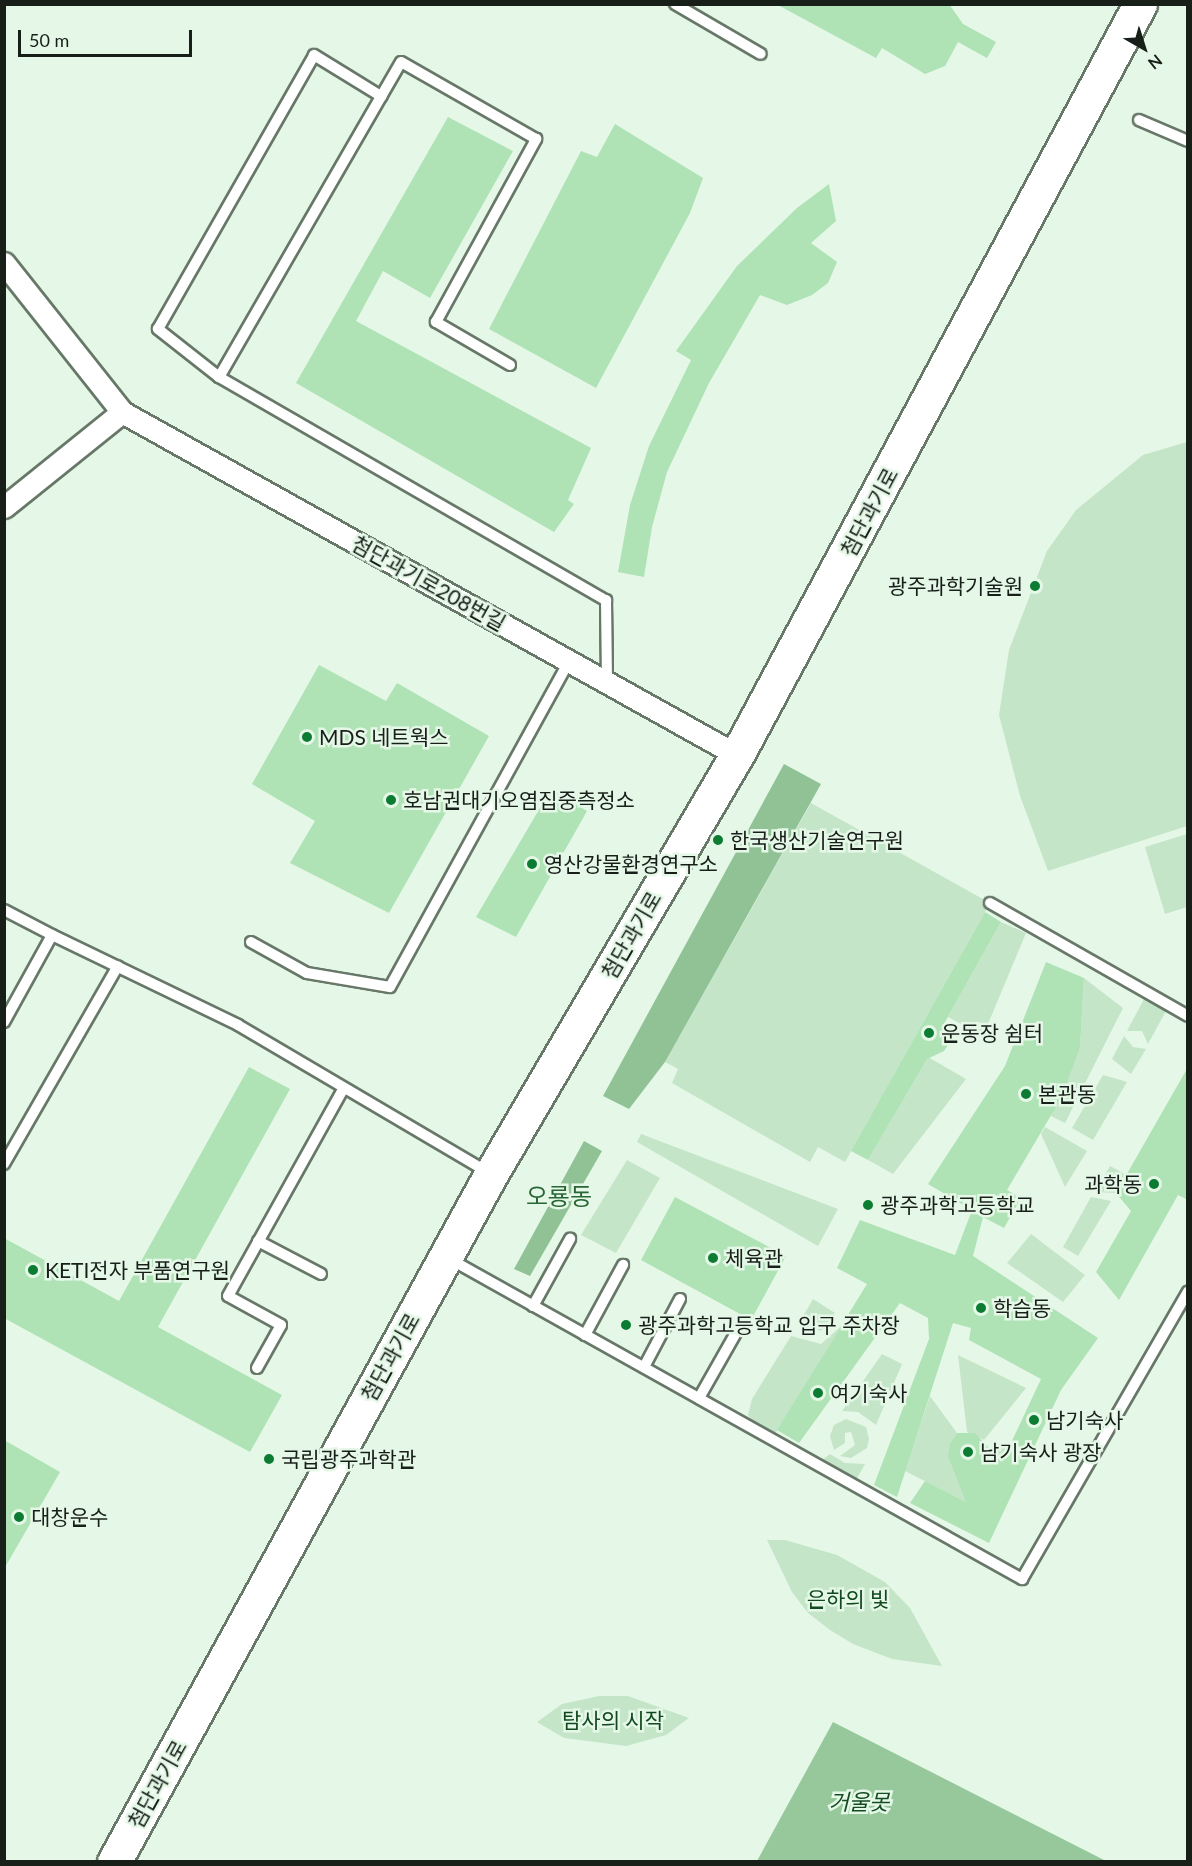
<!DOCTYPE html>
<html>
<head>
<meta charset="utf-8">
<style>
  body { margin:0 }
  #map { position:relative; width:1192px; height:1866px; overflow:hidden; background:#e5f8e7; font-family:Lato,"Noto Sans KR",sans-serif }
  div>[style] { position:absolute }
  .green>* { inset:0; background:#c4e5c8 }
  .forest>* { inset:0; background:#90c296 }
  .water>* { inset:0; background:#96c89c }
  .building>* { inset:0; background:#afe2b5 }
  .roads { filter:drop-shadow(2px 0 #677768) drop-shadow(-2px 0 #677768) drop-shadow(0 2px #677768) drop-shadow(0 -2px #677768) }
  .lane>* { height:10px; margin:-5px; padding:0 5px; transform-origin:5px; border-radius:5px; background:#fff }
  .street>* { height:21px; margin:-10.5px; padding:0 10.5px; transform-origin:10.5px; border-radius:10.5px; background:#fff }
  .primary>* { height:33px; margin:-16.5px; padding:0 16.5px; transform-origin:16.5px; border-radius:16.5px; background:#fff }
  .dots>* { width:16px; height:16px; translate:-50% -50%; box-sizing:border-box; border:3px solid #e5f8e7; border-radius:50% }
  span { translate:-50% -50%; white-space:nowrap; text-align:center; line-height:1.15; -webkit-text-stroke:5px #e5f8e7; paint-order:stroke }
  .street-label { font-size:21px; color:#181f19 }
  .poi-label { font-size:21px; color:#181f19 }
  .right { translate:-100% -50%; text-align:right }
  .left { translate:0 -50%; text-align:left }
  .park-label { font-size:21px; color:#11481f }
  .water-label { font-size:22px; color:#144b22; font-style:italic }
  .quarter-label { font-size:24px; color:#296635 }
  .frame { position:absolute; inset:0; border:6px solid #181f19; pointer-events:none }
  .north { position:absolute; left:1114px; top:18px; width:60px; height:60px; -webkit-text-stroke:4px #e5f8e7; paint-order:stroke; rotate:141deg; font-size:16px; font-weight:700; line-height:24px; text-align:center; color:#181f19 }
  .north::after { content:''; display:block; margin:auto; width:21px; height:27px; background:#181f19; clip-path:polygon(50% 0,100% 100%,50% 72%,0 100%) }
  .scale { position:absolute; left:18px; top:30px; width:174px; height:27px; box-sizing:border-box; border:3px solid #181f19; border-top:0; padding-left:8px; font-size:18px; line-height:21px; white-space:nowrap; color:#181f19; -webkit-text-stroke:4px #e5f8e7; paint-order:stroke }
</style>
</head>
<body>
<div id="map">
  <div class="green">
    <div style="clip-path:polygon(1187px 442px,1187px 826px,1048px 871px,1020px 796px,999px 715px,1009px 650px,1047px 551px,1076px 510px,1143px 455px)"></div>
    <div style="clip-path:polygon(811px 803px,990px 903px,845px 1162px,818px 1147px,810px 1162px,672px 1083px,678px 1069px,665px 1062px)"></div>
    <div style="clip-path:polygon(1187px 834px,1187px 907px,1165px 914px,1145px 847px)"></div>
    <div style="clip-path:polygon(1001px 922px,1026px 933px,983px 1036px,948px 1017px)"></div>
    <div style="clip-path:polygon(1084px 978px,1123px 1008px,1065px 1123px,1051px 1116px,1080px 1048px)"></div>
    <div style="clip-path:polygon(1144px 999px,1166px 1011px,1148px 1044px,1142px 1031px,1127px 1031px)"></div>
    <div style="clip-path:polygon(1124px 1036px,1133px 1047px,1146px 1049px,1131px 1074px,1112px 1059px)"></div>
    <div style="clip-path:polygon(928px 1057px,966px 1079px,893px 1174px,868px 1160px)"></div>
    <div style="clip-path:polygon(1103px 1075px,1127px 1082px,1093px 1140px,1072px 1128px)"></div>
    <div style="clip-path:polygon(1045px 1127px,1087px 1151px,1065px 1187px,1041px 1134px)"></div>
    <div style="clip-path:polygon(641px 1134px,838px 1209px,818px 1246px,637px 1142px)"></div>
    <div style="clip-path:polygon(627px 1160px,660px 1178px,616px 1253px,581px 1235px)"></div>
    <div style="clip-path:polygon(1110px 1166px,1127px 1175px,1116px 1193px,1095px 1192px)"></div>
    <div style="clip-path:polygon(1091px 1197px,1111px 1201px,1078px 1256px,1063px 1247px)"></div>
    <div style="clip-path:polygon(1031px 1234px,1085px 1275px,1063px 1302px,1007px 1263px)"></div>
    <div style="clip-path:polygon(813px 1299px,835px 1313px,821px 1331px,799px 1323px)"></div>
    <div style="clip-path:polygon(841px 1326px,774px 1436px,755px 1424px,748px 1415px,752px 1399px,791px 1336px,821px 1344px)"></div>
    <div style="clip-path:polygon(882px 1354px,902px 1364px,876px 1425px,858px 1412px,842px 1411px)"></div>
    <div style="clip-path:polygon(958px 1355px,1026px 1388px,984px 1440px,967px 1432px)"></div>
    <div style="clip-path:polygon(930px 1396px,957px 1433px,950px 1443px,987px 1449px,1010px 1444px,980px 1509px,905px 1471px)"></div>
    <div style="clip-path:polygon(846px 1419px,866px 1427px,869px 1439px,867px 1448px,851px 1458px,840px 1456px,855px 1445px,851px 1432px,845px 1433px,845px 1443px,834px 1450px,830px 1436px,834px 1425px)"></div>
    <div style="clip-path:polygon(830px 1454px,845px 1463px,865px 1464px,856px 1480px,822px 1460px)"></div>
    <div style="clip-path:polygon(767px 1540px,785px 1540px,837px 1555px,885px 1582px,910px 1608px,942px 1666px,892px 1659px,853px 1644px,830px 1630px,808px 1613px,792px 1592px)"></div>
    <div style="clip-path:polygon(599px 1696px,628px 1696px,689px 1718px,666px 1735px,626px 1746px,564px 1738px,537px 1722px,562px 1704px)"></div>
  </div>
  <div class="forest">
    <div style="clip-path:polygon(784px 764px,821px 784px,665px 1062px,629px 1109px,603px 1096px)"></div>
    <div style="clip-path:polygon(584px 1141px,602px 1151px,530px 1276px,514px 1269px)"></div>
  </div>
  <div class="water">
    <div style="clip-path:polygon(833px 1722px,1106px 1861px,757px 1861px)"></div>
  </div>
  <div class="building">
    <div style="clip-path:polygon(776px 4px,949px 4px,963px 24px,996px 42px,987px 58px,958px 42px,945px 66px,925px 74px,882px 48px,876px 58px)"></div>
    <div style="clip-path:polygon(448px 117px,513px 151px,430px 298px,383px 271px,356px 321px,591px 448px,568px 500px,574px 504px,554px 532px,296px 383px)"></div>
    <div style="clip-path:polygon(615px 124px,703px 178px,690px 213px,596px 388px,489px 329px,581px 151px,597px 157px)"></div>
    <div style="clip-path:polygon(829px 184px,836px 221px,811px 243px,837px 262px,828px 283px,812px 295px,787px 305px,760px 295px,709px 383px,667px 472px,652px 527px,644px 577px,618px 572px,630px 505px,649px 446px,691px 360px,676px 351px,737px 266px,797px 208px)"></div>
    <div style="clip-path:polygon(319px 665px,386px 701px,397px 683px,489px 736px,389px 913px,290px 863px,315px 821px,252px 784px)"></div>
    <div style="clip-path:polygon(551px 789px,587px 811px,516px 937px,476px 917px)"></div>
    <div style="clip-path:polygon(985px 912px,1001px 922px,944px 1024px,951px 1028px,952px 1039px,944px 1051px,927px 1059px,868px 1160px,851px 1151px)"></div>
    <div style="clip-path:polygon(1046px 962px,1084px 978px,1080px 1048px,1060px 1100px,1007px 1190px,1021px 1198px,1004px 1228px,983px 1217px,973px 1256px,1098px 1338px,1061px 1390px,989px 1543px,910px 1503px,925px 1481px,966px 1502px,948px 1456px,950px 1443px,957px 1433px,975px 1433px,1002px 1462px,1041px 1379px,969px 1340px,971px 1328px,953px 1323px,897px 1497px,874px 1485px,929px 1339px,928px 1318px,900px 1303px,799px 1443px,777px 1430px,867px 1284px,837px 1268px,860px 1220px,955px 1255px,972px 1210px,928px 1184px,1005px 1066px)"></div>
    <div style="clip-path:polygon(249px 1067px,290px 1089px,158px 1327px,282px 1395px,250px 1452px,4px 1318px,4px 1238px,119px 1301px)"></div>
    <div style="clip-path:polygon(1188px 1067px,1188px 1200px,1178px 1195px,1119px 1300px,1096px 1272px,1131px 1211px,1116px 1193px)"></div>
    <div style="clip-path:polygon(675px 1197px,786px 1256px,751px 1320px,641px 1260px)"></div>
    <div style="clip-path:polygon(4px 1440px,60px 1472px,4px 1569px)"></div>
  </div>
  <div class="roads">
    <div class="lane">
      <div style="left:675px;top:4px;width:99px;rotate:30.2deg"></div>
      <div style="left:1139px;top:120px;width:53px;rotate:23.2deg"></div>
      <div style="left:510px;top:365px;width:86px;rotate:-149.8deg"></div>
      <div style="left:436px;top:322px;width:209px;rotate:-61.3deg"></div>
      <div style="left:536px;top:139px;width:155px;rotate:-150.3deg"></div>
      <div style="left:401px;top:62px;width:364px;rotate:120deg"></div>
      <div style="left:219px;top:377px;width:447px;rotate:30deg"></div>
      <div style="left:606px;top:600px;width:82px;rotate:89.3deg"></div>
      <div style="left:219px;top:377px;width:78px;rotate:-141.8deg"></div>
      <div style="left:158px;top:329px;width:315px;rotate:-60.3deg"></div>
      <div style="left:314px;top:55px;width:79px;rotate:31.5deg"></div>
      <div style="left:990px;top:903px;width:228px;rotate:29.7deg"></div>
      <div style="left:4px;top:910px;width:54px;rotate:27.5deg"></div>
      <div style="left:251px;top:942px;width:64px;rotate:29deg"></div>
      <div style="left:307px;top:973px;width:84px;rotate:9.6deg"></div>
      <div style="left:390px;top:987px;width:372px;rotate:-61.2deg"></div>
      <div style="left:4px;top:1022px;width:99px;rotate:-61.1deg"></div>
      <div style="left:52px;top:935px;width:207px;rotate:25.8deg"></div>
      <div style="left:238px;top:1025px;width:290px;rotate:30.5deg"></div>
      <div style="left:4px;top:1164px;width:228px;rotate:-60.1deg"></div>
      <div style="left:258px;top:1241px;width:71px;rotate:27.6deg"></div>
      <div style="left:448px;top:1258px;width:658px;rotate:29.22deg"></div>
      <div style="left:1022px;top:1579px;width:332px;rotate:-60deg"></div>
      <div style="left:533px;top:1306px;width:77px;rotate:-61.1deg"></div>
      <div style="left:585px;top:1335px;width:80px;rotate:-61.5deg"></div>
      <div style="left:644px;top:1367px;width:77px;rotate:-62.1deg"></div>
      <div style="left:257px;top:1368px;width:49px;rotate:-60.8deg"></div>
      <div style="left:281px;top:1325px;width:60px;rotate:-151.3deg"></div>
      <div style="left:228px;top:1296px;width:237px;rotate:-60.9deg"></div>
      <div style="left:699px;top:1398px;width:77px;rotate:-60.4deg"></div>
    </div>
    <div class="street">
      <div style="left:4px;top:263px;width:190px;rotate:51.6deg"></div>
      <div style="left:122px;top:412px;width:704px;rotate:29.15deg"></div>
      <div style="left:4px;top:507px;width:151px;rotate:-38.8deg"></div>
    </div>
    <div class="primary">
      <div style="left:114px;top:1862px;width:785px;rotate:-61.28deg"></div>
      <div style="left:491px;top:1174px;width:486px;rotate:-59.6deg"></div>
      <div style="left:737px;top:755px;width:852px;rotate:-61.78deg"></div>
    </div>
  </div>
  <div class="dots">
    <div style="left:1035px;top:586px;background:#0c7c32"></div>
    <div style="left:307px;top:737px;background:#0c7c32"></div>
    <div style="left:391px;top:800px;background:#0c7c32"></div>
    <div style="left:718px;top:840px;background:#0c7c32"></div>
    <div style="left:532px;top:864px;background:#0c7c32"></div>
    <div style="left:929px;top:1033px;background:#0c7c32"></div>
    <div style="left:1026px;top:1094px;background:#0c7c32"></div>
    <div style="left:1154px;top:1184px;background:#0c7c32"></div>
    <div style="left:868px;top:1205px;background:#0c7c32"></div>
    <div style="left:713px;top:1258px;background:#0c7c32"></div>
    <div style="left:33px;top:1270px;background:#0c7c32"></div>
    <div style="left:981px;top:1308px;background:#0c7c32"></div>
    <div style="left:626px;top:1325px;background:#0c7c32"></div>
    <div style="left:818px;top:1393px;background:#0c7c32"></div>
    <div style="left:1034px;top:1420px;background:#0c7c32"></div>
    <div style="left:968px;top:1452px;background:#0c7c32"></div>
    <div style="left:269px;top:1459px;background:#0c7c32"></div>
    <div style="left:19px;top:1517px;background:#0c7c32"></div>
  </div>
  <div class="street-label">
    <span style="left:869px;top:512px;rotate:-62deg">첨단과기로</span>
    <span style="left:429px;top:583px;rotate:29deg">첨단과기로208번길</span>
    <span style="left:631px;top:935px;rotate:-60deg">첨단과기로</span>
    <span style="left:390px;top:1357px;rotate:-61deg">첨단과기로</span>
    <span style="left:157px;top:1784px;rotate:-61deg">첨단과기로</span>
  </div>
  <div class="poi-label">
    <span class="right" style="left:1023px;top:586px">광주과학기술원</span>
    <span class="left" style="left:319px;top:737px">MDS 네트웍스</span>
    <span class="left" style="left:403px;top:800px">호남권대기오염집중측정소</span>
    <span class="left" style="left:730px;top:840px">한국생산기술연구원</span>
    <span class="left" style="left:544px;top:864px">영산강물환경연구소</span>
    <span class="left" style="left:941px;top:1033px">운동장 쉼터</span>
    <span class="left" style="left:1038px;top:1094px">본관동</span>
    <span class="right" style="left:1142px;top:1184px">과학동</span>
    <span class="left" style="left:880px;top:1205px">광주과학고등학교</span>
    <span class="left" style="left:725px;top:1258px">체육관</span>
    <span class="left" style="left:45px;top:1270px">KETI전자 부품연구원</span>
    <span class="left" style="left:993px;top:1308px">학습동</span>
    <span class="left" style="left:638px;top:1325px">광주과학고등학교 입구 주차장</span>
    <span class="left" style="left:830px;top:1393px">여기숙사</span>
    <span class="left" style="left:1046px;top:1420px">남기숙사</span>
    <span class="left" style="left:980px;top:1452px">남기숙사 광장</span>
    <span class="left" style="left:281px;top:1459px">국립광주과학관</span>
    <span class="left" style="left:31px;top:1517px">대창운수</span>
  </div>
  <div class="park-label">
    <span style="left:848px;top:1599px">은하의 빛</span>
    <span style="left:613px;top:1720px">탐사의 시작</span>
  </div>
  <div class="water-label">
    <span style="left:859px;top:1802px">거울못</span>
  </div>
  <div class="quarter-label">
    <span style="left:559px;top:1196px">오룡동</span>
  </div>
  <div class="frame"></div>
  <div class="north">N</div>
  <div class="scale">50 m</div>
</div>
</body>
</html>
